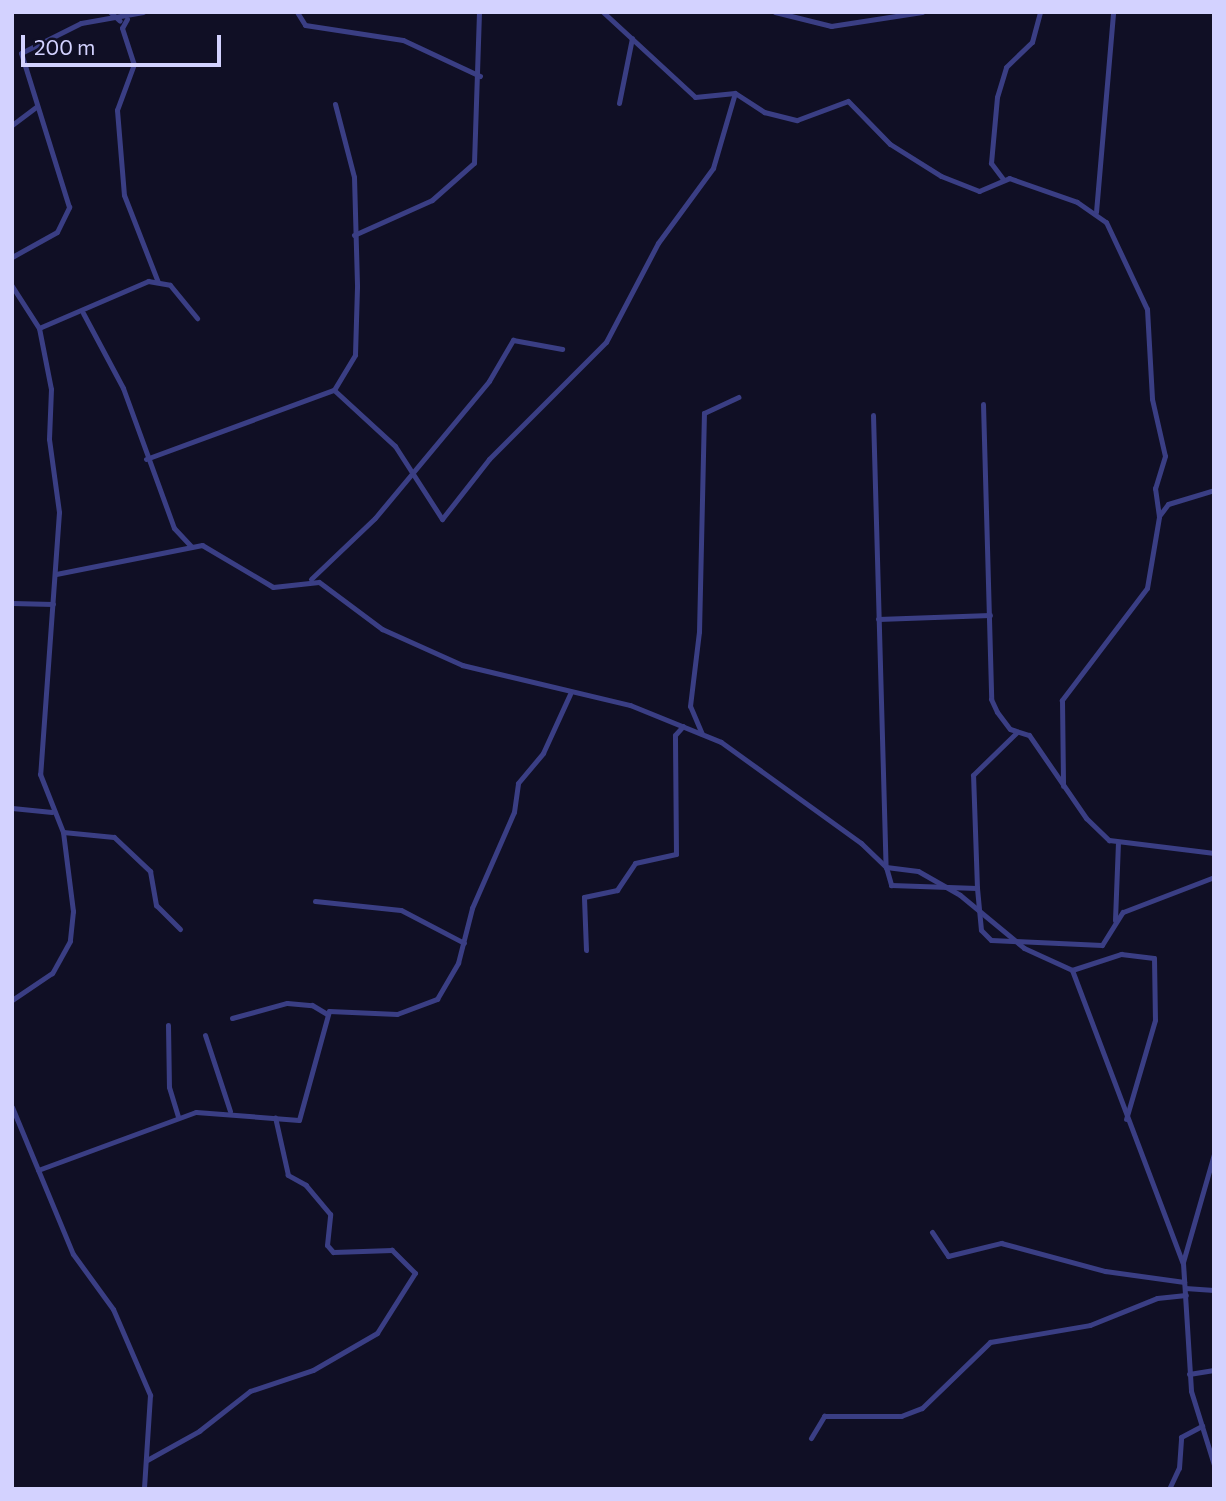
<!DOCTYPE html>
<html>
<head>
<meta charset="utf-8">
<style>
  body { margin:0 }
  #map { position:relative; width:1226px; height:1501px; overflow:hidden; background:#100f25; font-family:Commissioner,sans-serif }
  div>[style] { position:absolute }
  .street>* { height:5px; margin:-2.5px; padding:0 2.5px; transform-origin:2.5px; border-radius:2.5px; background:#3a3e84 }
  span { translate:-50% -50%; white-space:nowrap; text-align:center; line-height:1.15; -webkit-text-stroke:5px #100f25; paint-order:stroke }
  .frame { position:absolute; inset:0; border:14px solid #d3d2ff; pointer-events:none }
  .scale { position:absolute; left:21px; top:35px; width:200px; height:32px; box-sizing:border-box; border:4px solid #d3d2ff; border-top:0; padding-left:9px; font-size:21px; line-height:24px; white-space:nowrap; color:#d3d2ff; -webkit-text-stroke:5px #100f25; paint-order:stroke }
</style>
</head>
<body>
<div id="map">
  <div class="street">
    <div style="left:110px;top:12px;width:13px;rotate:42deg"></div>
    <div style="left:297px;top:12px;width:15px;rotate:58deg"></div>
    <div style="left:305px;top:25px;width:99px;rotate:8.7deg"></div>
    <div style="left:403px;top:40px;width:85px;rotate:25.1deg"></div>
    <div style="left:603px;top:12px;width:125px;rotate:42.7deg"></div>
    <div style="left:695px;top:97px;width:40px;rotate:-5.7deg"></div>
    <div style="left:735px;top:93px;width:35px;rotate:33deg"></div>
    <div style="left:764px;top:112px;width:34px;rotate:14deg"></div>
    <div style="left:797px;top:120px;width:54px;rotate:-20.4deg"></div>
    <div style="left:848px;top:101px;width:60px;rotate:45.7deg"></div>
    <div style="left:890px;top:144px;width:60px;rotate:32.1deg"></div>
    <div style="left:941px;top:176px;width:41px;rotate:21.5deg"></div>
    <div style="left:979px;top:191px;width:33px;rotate:-23deg"></div>
    <div style="left:1009px;top:178px;width:72px;rotate:19.4deg"></div>
    <div style="left:1077px;top:202px;width:35px;rotate:35deg"></div>
    <div style="left:1106px;top:222px;width:96px;rotate:64.8deg"></div>
    <div style="left:1147px;top:309px;width:90px;rotate:86.8deg"></div>
    <div style="left:1152px;top:399px;width:58px;rotate:77.2deg"></div>
    <div style="left:1165px;top:456px;width:34px;rotate:107deg"></div>
    <div style="left:1155px;top:488px;width:29px;rotate:82deg"></div>
    <div style="left:1159px;top:517px;width:72px;rotate:99.6deg"></div>
    <div style="left:1147px;top:588px;width:141px;rotate:127.2deg"></div>
    <div style="left:1062px;top:700px;width:86px;rotate:89.3deg"></div>
    <div style="left:775px;top:12px;width:58px;rotate:14deg"></div>
    <div style="left:831px;top:26px;width:92px;rotate:-8.7deg"></div>
    <div style="left:127px;top:19px;width:10px;rotate:119deg"></div>
    <div style="left:122px;top:28px;width:38px;rotate:72deg"></div>
    <div style="left:134px;top:64px;width:49px;rotate:110.3deg"></div>
    <div style="left:117px;top:110px;width:85px;rotate:85.3deg"></div>
    <div style="left:124px;top:195px;width:93px;rotate:68.7deg"></div>
    <div style="left:619px;top:103px;width:66px;rotate:-78.7deg"></div>
    <div style="left:335px;top:104px;width:75px;rotate:75.4deg"></div>
    <div style="left:354px;top:177px;width:110px;rotate:88.4deg"></div>
    <div style="left:357px;top:287px;width:68px;rotate:91.7deg"></div>
    <div style="left:355px;top:355px;width:41px;rotate:121deg"></div>
    <div style="left:334px;top:390px;width:83px;rotate:42.6deg"></div>
    <div style="left:395px;top:446px;width:87px;rotate:57.2deg"></div>
    <div style="left:442px;top:519px;width:76px;rotate:-51.9deg"></div>
    <div style="left:489px;top:459px;width:165px;rotate:-45deg"></div>
    <div style="left:606px;top:342px;width:112px;rotate:-62.3deg"></div>
    <div style="left:658px;top:243px;width:93px;rotate:-53.7deg"></div>
    <div style="left:713px;top:168px;width:78px;rotate:-73.7deg"></div>
    <div style="left:12px;top:125px;width:30px;rotate:-37deg"></div>
    <div style="left:1003px;top:179px;width:20px;rotate:-127deg"></div>
    <div style="left:991px;top:163px;width:66px;rotate:-84.8deg"></div>
    <div style="left:997px;top:97px;width:31px;rotate:-73deg"></div>
    <div style="left:1006px;top:67px;width:36px;rotate:-44deg"></div>
    <div style="left:1032px;top:42px;width:31px;rotate:-75deg"></div>
    <div style="left:1096px;top:212px;width:201px;rotate:-85.1deg"></div>
    <div style="left:354px;top:235px;width:85px;rotate:-24.2deg"></div>
    <div style="left:432px;top:200px;width:56px;rotate:-41.4deg"></div>
    <div style="left:474px;top:163px;width:151px;rotate:-88.1deg"></div>
    <div style="left:12px;top:257px;width:51px;rotate:-29.1deg"></div>
    <div style="left:57px;top:232px;width:28px;rotate:-64deg"></div>
    <div style="left:69px;top:207px;width:161px;rotate:-107.3deg"></div>
    <div style="left:21px;top:53px;width:67px;rotate:-26.6deg"></div>
    <div style="left:81px;top:23px;width:63px;rotate:-10.1deg"></div>
    <div style="left:12px;top:286px;width:50px;rotate:57.3deg"></div>
    <div style="left:39px;top:328px;width:62px;rotate:78.9deg"></div>
    <div style="left:51px;top:389px;width:50px;rotate:92.3deg"></div>
    <div style="left:49px;top:439px;width:74px;rotate:82.2deg"></div>
    <div style="left:59px;top:512px;width:263px;rotate:94.1deg"></div>
    <div style="left:40px;top:774px;width:62px;rotate:68.4deg"></div>
    <div style="left:63px;top:832px;width:80px;rotate:82.8deg"></div>
    <div style="left:73px;top:911px;width:30px;rotate:96deg"></div>
    <div style="left:70px;top:941px;width:37px;rotate:119deg"></div>
    <div style="left:52px;top:973px;width:48px;rotate:146deg"></div>
    <div style="left:83px;top:313px;width:85px;rotate:61.9deg"></div>
    <div style="left:123px;top:388px;width:149px;rotate:70deg"></div>
    <div style="left:174px;top:528px;width:25px;rotate:47deg"></div>
    <div style="left:39px;top:328px;width:119px;rotate:-23.3deg"></div>
    <div style="left:148px;top:281px;width:22px;rotate:10deg"></div>
    <div style="left:170px;top:285px;width:43px;rotate:50.7deg"></div>
    <div style="left:983px;top:404px;width:295px;rotate:88.4deg"></div>
    <div style="left:991px;top:699px;width:14px;rotate:65deg"></div>
    <div style="left:997px;top:712px;width:21px;rotate:53deg"></div>
    <div style="left:1010px;top:729px;width:20px;rotate:18deg"></div>
    <div style="left:1029px;top:735px;width:101px;rotate:55.5deg"></div>
    <div style="left:1086px;top:818px;width:32px;rotate:44deg"></div>
    <div style="left:1109px;top:840px;width:106px;rotate:7.1deg"></div>
    <div style="left:873px;top:415px;width:452px;rotate:88.4deg"></div>
    <div style="left:886px;top:867px;width:32px;rotate:7deg"></div>
    <div style="left:918px;top:871px;width:48px;rotate:29.7deg"></div>
    <div style="left:960px;top:895px;width:83px;rotate:39.6deg"></div>
    <div style="left:1024px;top:948px;width:53px;rotate:24.6deg"></div>
    <div style="left:1072px;top:970px;width:52px;rotate:-18.1deg"></div>
    <div style="left:1121px;top:954px;width:33px;rotate:7deg"></div>
    <div style="left:1154px;top:958px;width:62px;rotate:89.1deg"></div>
    <div style="left:1155px;top:1020px;width:103px;rotate:106.3deg"></div>
    <div style="left:146px;top:459px;width:200px;rotate:-20.2deg"></div>
    <div style="left:1159px;top:516px;width:15px;rotate:-53deg"></div>
    <div style="left:1168px;top:504px;width:48px;rotate:-16.9deg"></div>
    <div style="left:56px;top:574px;width:149px;rotate:-11.2deg"></div>
    <div style="left:202px;top:545px;width:82px;rotate:30.6deg"></div>
    <div style="left:273px;top:587px;width:46px;rotate:-6.2deg"></div>
    <div style="left:319px;top:582px;width:79px;rotate:36.7deg"></div>
    <div style="left:382px;top:629px;width:88px;rotate:24.2deg"></div>
    <div style="left:462px;top:665px;width:173px;rotate:13.4deg"></div>
    <div style="left:630px;top:705px;width:98px;rotate:22.1deg"></div>
    <div style="left:721px;top:742px;width:173px;rotate:35.8deg"></div>
    <div style="left:861px;top:843px;width:35px;rotate:44deg"></div>
    <div style="left:886px;top:867px;width:19px;rotate:74deg"></div>
    <div style="left:891px;top:885px;width:86px;rotate:2deg"></div>
    <div style="left:977px;top:888px;width:42px;rotate:84.6deg"></div>
    <div style="left:981px;top:930px;width:14px;rotate:45deg"></div>
    <div style="left:991px;top:940px;width:111px;rotate:2.6deg"></div>
    <div style="left:1102px;top:945px;width:39px;rotate:-58deg"></div>
    <div style="left:1123px;top:912px;width:97px;rotate:-21deg"></div>
    <div style="left:311px;top:579px;width:88px;rotate:-43.6deg"></div>
    <div style="left:375px;top:518px;width:178px;rotate:-50.2deg"></div>
    <div style="left:489px;top:381px;width:48px;rotate:-59.7deg"></div>
    <div style="left:513px;top:340px;width:50px;rotate:10.4deg"></div>
    <div style="left:12px;top:603px;width:41px;rotate:1.4deg"></div>
    <div style="left:878px;top:619px;width:112px;rotate:-2deg"></div>
    <div style="left:702px;top:734px;width:30px;rotate:-113deg"></div>
    <div style="left:690px;top:706px;width:75px;rotate:-83.1deg"></div>
    <div style="left:699px;top:632px;width:219px;rotate:-88.7deg"></div>
    <div style="left:704px;top:413px;width:38px;rotate:-25deg"></div>
    <div style="left:12px;top:808px;width:40px;rotate:5.7deg"></div>
    <div style="left:63px;top:832px;width:51px;rotate:5.6deg"></div>
    <div style="left:114px;top:837px;width:50px;rotate:43.4deg"></div>
    <div style="left:150px;top:871px;width:35px;rotate:80deg"></div>
    <div style="left:156px;top:905px;width:34px;rotate:45deg"></div>
    <div style="left:977px;top:888px;width:113px;rotate:-92deg"></div>
    <div style="left:973px;top:775px;width:62px;rotate:-44.3deg"></div>
    <div style="left:315px;top:901px;width:86px;rotate:6deg"></div>
    <div style="left:401px;top:910px;width:71px;rotate:27.6deg"></div>
    <div style="left:1115px;top:920px;width:77px;rotate:-87.8deg"></div>
    <div style="left:586px;top:950px;width:53px;rotate:-92.2deg"></div>
    <div style="left:584px;top:897px;width:34px;rotate:-12deg"></div>
    <div style="left:617px;top:890px;width:32px;rotate:-56deg"></div>
    <div style="left:635px;top:863px;width:42px;rotate:-12.4deg"></div>
    <div style="left:676px;top:854px;width:119px;rotate:-90.5deg"></div>
    <div style="left:675px;top:735px;width:12px;rotate:-48deg"></div>
    <div style="left:1072px;top:970px;width:313px;rotate:69.3deg"></div>
    <div style="left:1183px;top:1263px;width:128px;rotate:86.4deg"></div>
    <div style="left:1191px;top:1391px;width:77px;rotate:72.7deg"></div>
    <div style="left:232px;top:1018px;width:57px;rotate:-15.3deg"></div>
    <div style="left:287px;top:1003px;width:25px;rotate:5deg"></div>
    <div style="left:312px;top:1005px;width:17px;rotate:31deg"></div>
    <div style="left:168px;top:1025px;width:62px;rotate:89.1deg"></div>
    <div style="left:169px;top:1087px;width:31px;rotate:73deg"></div>
    <div style="left:205px;top:1035px;width:80px;rotate:71.8deg"></div>
    <div style="left:12px;top:1107px;width:159px;rotate:67.5deg"></div>
    <div style="left:73px;top:1254px;width:68px;rotate:54deg"></div>
    <div style="left:113px;top:1309px;width:94px;rotate:66.7deg"></div>
    <div style="left:150px;top:1395px;width:94px;rotate:93.7deg"></div>
    <div style="left:38px;top:1170px;width:168px;rotate:-20.2deg"></div>
    <div style="left:196px;top:1112px;width:103px;rotate:4.4deg"></div>
    <div style="left:299px;top:1120px;width:113px;rotate:-74.6deg"></div>
    <div style="left:329px;top:1011px;width:68px;rotate:2.5deg"></div>
    <div style="left:397px;top:1014px;width:43px;rotate:-20.6deg"></div>
    <div style="left:437px;top:999px;width:42px;rotate:-59.7deg"></div>
    <div style="left:458px;top:963px;width:57px;rotate:-75.7deg"></div>
    <div style="left:472px;top:908px;width:105px;rotate:-66.4deg"></div>
    <div style="left:514px;top:812px;width:29px;rotate:-82deg"></div>
    <div style="left:518px;top:783px;width:39px;rotate:-50deg"></div>
    <div style="left:543px;top:753px;width:65px;rotate:-65.4deg"></div>
    <div style="left:932px;top:1232px;width:29px;rotate:56deg"></div>
    <div style="left:948px;top:1256px;width:55px;rotate:-13.8deg"></div>
    <div style="left:1001px;top:1243px;width:108px;rotate:15.1deg"></div>
    <div style="left:1105px;top:1271px;width:80px;rotate:7.9deg"></div>
    <div style="left:1183px;top:1262px;width:112px;rotate:-74deg"></div>
    <div style="left:1185px;top:1288px;width:29px;rotate:4deg"></div>
    <div style="left:1189px;top:1374px;width:25px;rotate:-9deg"></div>
    <div style="left:811px;top:1438px;width:26px;rotate:-59deg"></div>
    <div style="left:824px;top:1416px;width:77px"></div>
    <div style="left:901px;top:1416px;width:22px;rotate:-21deg"></div>
    <div style="left:922px;top:1408px;width:95px;rotate:-44.1deg"></div>
    <div style="left:990px;top:1342px;width:101px;rotate:-9.6deg"></div>
    <div style="left:1090px;top:1325px;width:72px;rotate:-21.9deg"></div>
    <div style="left:1157px;top:1298px;width:29px;rotate:-6deg"></div>
    <div style="left:147px;top:1460px;width:60px;rotate:-29.1deg"></div>
    <div style="left:199px;top:1431px;width:65px;rotate:-38.1deg"></div>
    <div style="left:250px;top:1391px;width:66px;rotate:-18.4deg"></div>
    <div style="left:313px;top:1370px;width:74px;rotate:-30deg"></div>
    <div style="left:377px;top:1333px;width:71px;rotate:-57.7deg"></div>
    <div style="left:415px;top:1273px;width:33px;rotate:-135deg"></div>
    <div style="left:392px;top:1250px;width:59px;rotate:178.1deg"></div>
    <div style="left:333px;top:1252px;width:9px;rotate:-131deg"></div>
    <div style="left:327px;top:1245px;width:31px;rotate:-84deg"></div>
    <div style="left:330px;top:1214px;width:38px;rotate:-130deg"></div>
    <div style="left:306px;top:1185px;width:21px;rotate:-151deg"></div>
    <div style="left:288px;top:1175px;width:59px;rotate:-102.6deg"></div>
    <div style="left:1169px;top:1489px;width:23px;rotate:-65deg"></div>
    <div style="left:1179px;top:1468px;width:31px;rotate:-86deg"></div>
    <div style="left:1181px;top:1437px;width:24px;rotate:-28deg"></div>
  </div>
  <div class="frame"></div>
  <div class="scale">200 m</div>
</div>
</body>
</html>
